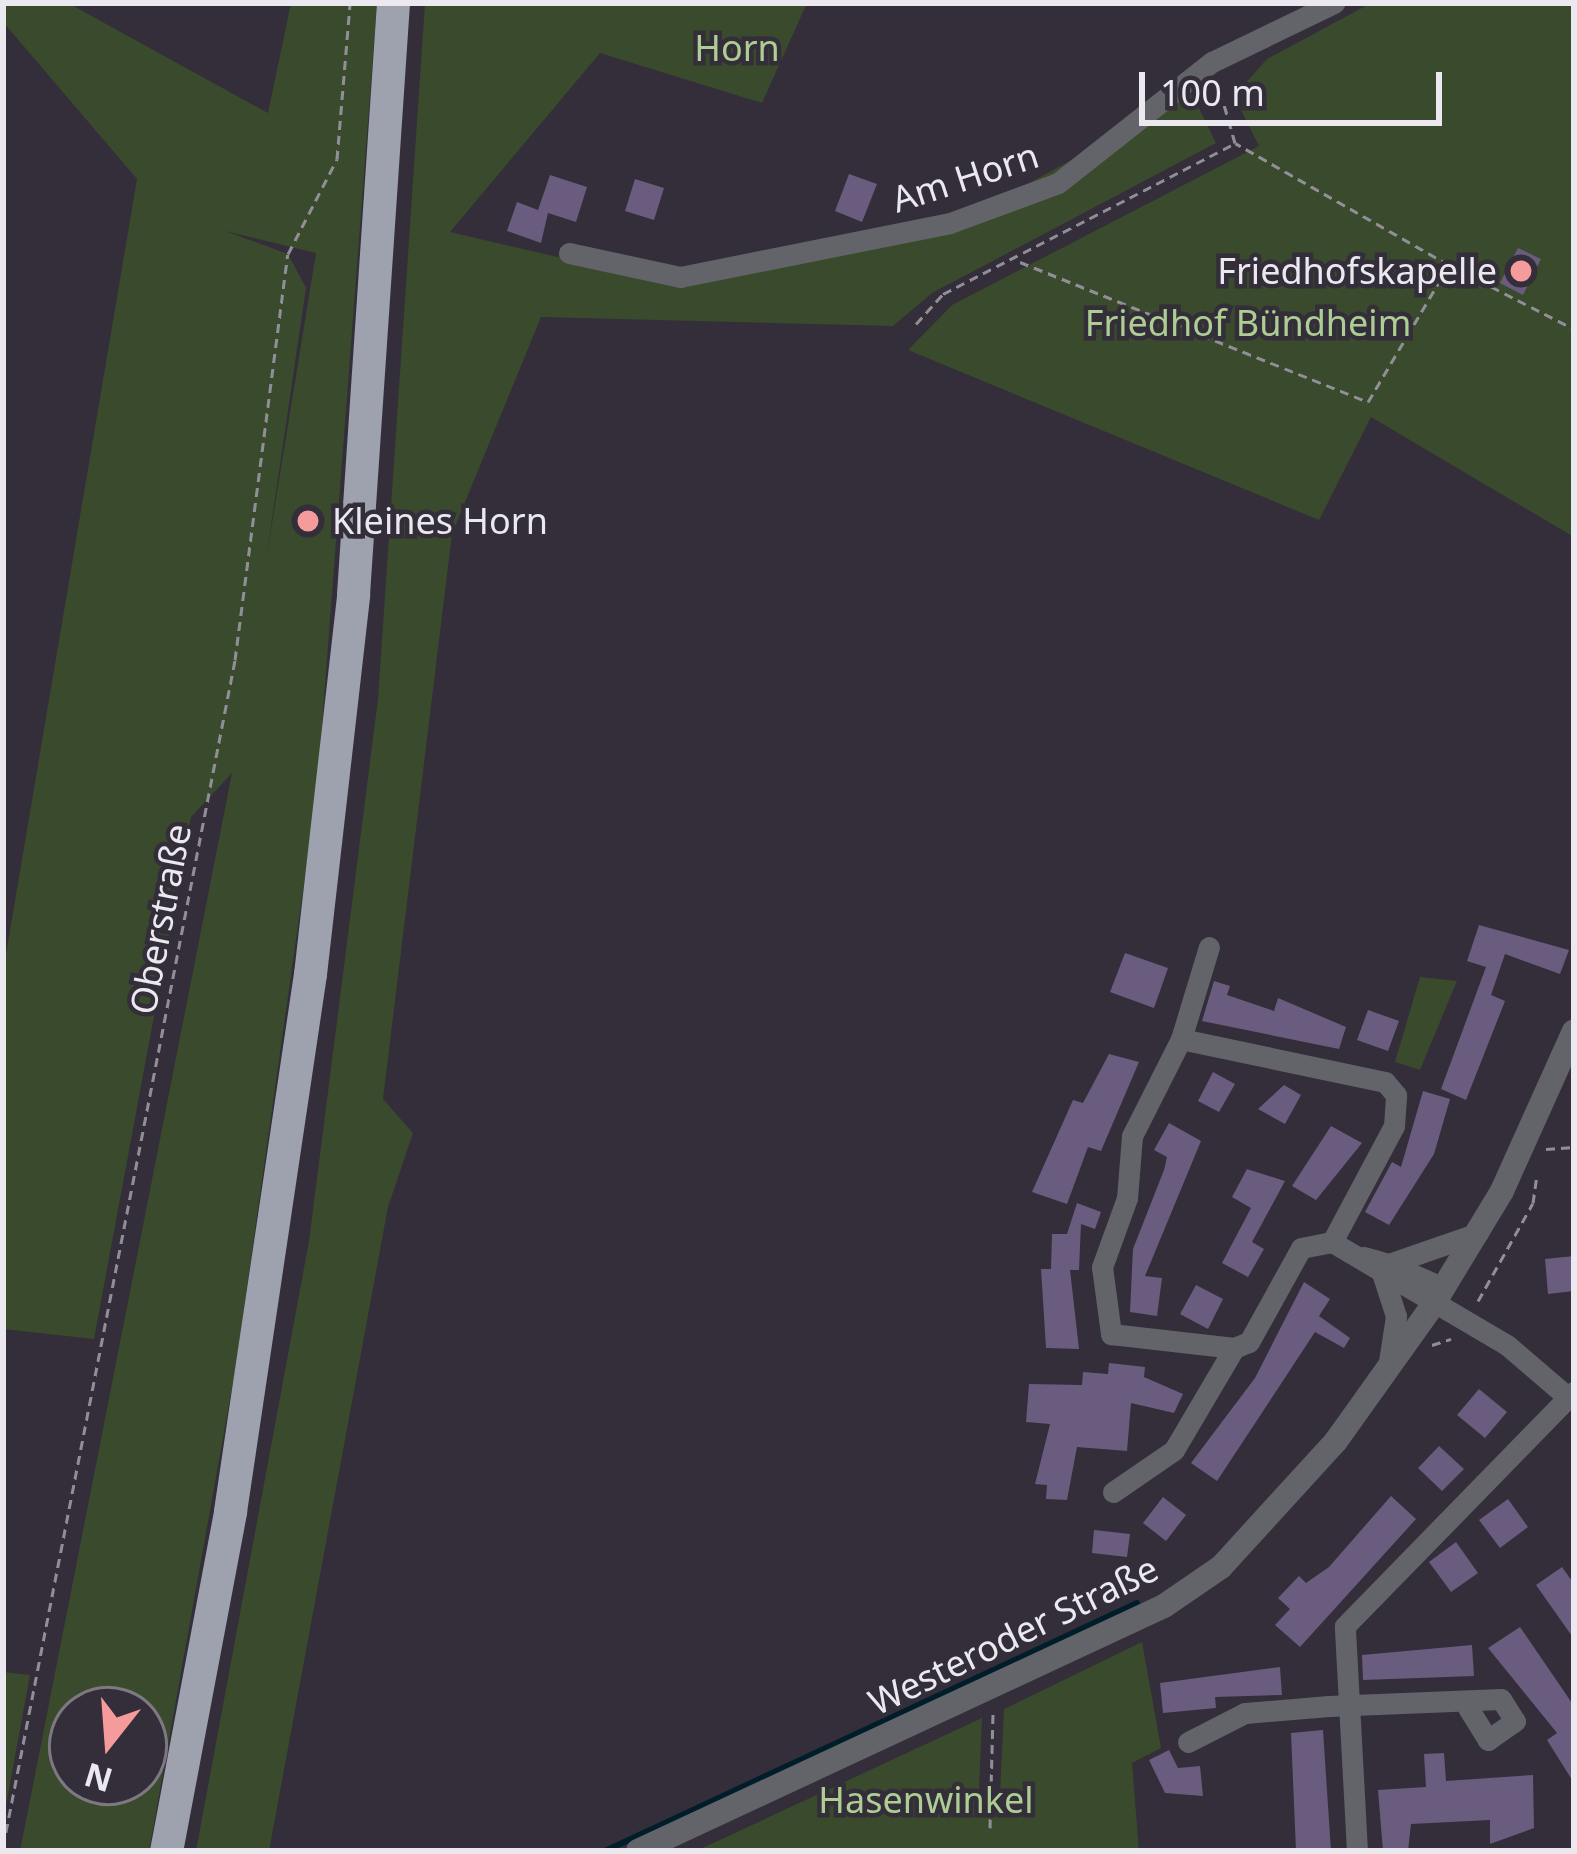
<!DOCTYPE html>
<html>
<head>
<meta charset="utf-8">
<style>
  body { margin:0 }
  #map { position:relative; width:1577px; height:1854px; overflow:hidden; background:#332e39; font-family:"Noto Sans",sans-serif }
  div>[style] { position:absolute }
  .green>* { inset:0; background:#3a4a2c }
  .stream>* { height:6px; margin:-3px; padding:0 3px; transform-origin:3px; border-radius:3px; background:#001d2a }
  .building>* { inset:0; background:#6a5c7f }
  .path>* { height:3px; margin-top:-1.5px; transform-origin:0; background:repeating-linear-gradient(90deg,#928e98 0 9px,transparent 0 15px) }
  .minor>* { height:21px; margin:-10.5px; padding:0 10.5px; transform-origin:10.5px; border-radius:10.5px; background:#63646a }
  .tertiary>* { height:24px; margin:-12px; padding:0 12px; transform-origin:12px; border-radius:12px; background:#63646a }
  .trunk>* { height:33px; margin:-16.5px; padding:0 16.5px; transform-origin:16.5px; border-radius:16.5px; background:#9ea1ae }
  .dots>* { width:33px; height:33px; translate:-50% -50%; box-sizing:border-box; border:6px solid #332e39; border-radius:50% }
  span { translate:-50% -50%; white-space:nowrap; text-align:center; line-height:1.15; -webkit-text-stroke:9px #332e39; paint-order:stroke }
  .park-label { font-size:36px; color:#adcd92 }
  .street-label { font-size:36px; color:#ebe8f0 }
  .poi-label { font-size:36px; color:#ebe8f0 }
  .right { translate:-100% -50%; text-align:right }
  .left { translate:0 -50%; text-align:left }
  .frame { position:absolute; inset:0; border:6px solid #ebe8f0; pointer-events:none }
  .north { position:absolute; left:48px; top:1686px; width:120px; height:120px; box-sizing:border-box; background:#332e39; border:3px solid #7d7882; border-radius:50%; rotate:197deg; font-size:33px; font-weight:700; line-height:48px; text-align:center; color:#ebe8f0 }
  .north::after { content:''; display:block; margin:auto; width:42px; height:54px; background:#f59b9b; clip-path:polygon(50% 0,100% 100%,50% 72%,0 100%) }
  .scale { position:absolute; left:1139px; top:72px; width:303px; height:54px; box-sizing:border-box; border:6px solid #ebe8f0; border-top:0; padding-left:15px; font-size:36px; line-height:42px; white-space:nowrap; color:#ebe8f0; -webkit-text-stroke:9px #332e39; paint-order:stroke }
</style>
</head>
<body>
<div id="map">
  <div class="green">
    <div style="clip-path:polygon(evenodd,3px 3px,68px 3px,268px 113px,291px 3px,377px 3px,317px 791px,235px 1371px,149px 1851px,20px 1851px,232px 773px,191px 817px,94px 1339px,3px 1329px,3px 972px,137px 179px,3px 22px,3px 3px,225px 231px,316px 253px,266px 560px,306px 288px,288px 254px,225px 231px,3px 3px,72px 1710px,144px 1710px,144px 1782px,72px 1782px,72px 1710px)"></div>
    <div style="clip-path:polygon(425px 3px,807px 3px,762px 103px,600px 53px,450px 232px,682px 286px,998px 200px,1192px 94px,1216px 143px,932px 293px,893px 326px,541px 317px,452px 534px,383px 1099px,413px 1133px,388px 1207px,269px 1851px,196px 1851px,309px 1241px,378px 699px)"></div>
    <div style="clip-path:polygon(1371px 3px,1574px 3px,1574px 537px,1371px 417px,1319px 520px,908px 350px,952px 305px,1259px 146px,1234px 96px,1267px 59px)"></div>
    <div style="clip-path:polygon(1420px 977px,1457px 981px,1420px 1070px,1395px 1062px)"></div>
    <div style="clip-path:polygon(1142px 1642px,1161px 1748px,1132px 1763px,1139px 1851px,696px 1851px,982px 1718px,978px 1815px,999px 1815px,1004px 1709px)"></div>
    <div style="clip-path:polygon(3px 1672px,30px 1675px,3px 1822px)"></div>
  </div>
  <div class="stream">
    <div style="left:605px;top:1851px;width:587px;rotate:-24.99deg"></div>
  </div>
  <div class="building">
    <div style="clip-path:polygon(849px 174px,877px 184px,862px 222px,835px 211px)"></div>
    <div style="clip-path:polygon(550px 175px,587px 187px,576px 222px,548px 213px,541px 243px,507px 231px,517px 202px,538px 210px)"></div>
    <div style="clip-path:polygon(635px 179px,664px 188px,654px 220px,625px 211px)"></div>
    <div style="clip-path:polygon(1518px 248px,1541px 259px,1523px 295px,1500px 283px)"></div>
    <div style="clip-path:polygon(1479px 925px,1569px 950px,1560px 974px,1505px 954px,1491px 995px,1505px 1001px,1466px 1100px,1441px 1089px,1486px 967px,1467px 961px)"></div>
    <div style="clip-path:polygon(1125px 953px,1168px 968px,1154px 1008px,1110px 992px)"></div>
    <div style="clip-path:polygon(1214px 981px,1230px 986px,1227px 995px,1274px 1011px,1278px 998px,1346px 1027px,1339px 1049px,1202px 1021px)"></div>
    <div style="clip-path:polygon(1368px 1010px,1399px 1021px,1388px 1051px,1357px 1040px)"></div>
    <div style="clip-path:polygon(1109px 1054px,1139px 1062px,1101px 1151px,1088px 1147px,1067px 1204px,1032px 1192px,1073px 1100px,1083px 1103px)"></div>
    <div style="clip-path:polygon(1213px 1072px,1235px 1084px,1219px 1112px,1198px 1101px)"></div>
    <div style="clip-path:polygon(1284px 1085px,1301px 1095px,1285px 1124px,1258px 1109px)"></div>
    <div style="clip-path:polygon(1423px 1091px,1450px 1099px,1434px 1154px,1389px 1225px,1365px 1212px,1392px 1162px,1401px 1167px)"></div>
    <div style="clip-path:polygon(1169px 1123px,1201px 1141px,1145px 1276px,1162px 1278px,1157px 1316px,1130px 1312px,1133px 1249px,1164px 1170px,1167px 1157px,1154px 1150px)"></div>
    <div style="clip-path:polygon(1331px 1126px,1362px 1143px,1316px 1200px,1292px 1186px)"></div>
    <div style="clip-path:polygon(1247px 1169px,1285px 1181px,1252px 1242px,1264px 1249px,1248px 1277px,1222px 1263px,1251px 1208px,1232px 1197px)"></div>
    <div style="clip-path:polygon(1077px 1203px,1101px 1212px,1095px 1229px,1081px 1224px,1079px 1270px,1070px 1270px,1079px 1349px,1046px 1348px,1041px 1269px,1051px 1269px,1052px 1234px,1067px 1234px)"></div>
    <div style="clip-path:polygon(1574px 1256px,1574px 1291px,1548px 1294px,1545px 1259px)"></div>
    <div style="clip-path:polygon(1304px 1282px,1330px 1299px,1319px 1316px,1350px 1338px,1344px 1348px,1315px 1332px,1217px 1481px,1191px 1463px,1255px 1378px)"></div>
    <div style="clip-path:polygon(1196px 1285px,1223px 1299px,1208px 1329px,1180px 1314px)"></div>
    <div style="clip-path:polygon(1109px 1363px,1145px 1367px,1144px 1377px,1183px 1394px,1174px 1413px,1131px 1403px,1127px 1451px,1077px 1447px,1067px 1500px,1046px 1499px,1047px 1485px,1035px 1484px,1050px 1424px,1026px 1422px,1029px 1384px,1082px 1385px,1083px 1372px,1108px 1374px)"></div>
    <div style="clip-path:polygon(1479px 1389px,1507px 1412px,1485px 1438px,1457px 1415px)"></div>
    <div style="clip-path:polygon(1439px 1446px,1464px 1469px,1442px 1491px,1418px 1468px)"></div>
    <div style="clip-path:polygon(1391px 1496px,1416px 1519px,1300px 1647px,1275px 1625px,1290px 1609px,1278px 1598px,1299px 1576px,1306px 1583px,1329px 1567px)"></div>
    <div style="clip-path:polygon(1163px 1497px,1186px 1515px,1166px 1541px,1143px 1523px)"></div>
    <div style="clip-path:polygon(1508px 1499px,1528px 1527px,1500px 1548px,1479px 1520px)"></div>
    <div style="clip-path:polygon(1094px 1530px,1130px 1534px,1127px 1557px,1092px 1553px)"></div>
    <div style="clip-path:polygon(1456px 1542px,1478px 1573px,1451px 1592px,1429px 1562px)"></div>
    <div style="clip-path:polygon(1562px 1567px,1574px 1584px,1574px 1639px,1536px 1585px)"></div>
    <div style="clip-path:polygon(1520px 1627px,1574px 1706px,1574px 1783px,1547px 1740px,1557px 1733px,1488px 1648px)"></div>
    <div style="clip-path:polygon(1472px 1645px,1474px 1676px,1363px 1680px,1362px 1655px)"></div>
    <div style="clip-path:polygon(1280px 1667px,1282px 1695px,1215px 1697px,1216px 1708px,1163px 1713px,1160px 1683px)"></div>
    <div style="clip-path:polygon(1323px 1730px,1331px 1851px,1296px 1851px,1291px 1733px)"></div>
    <div style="clip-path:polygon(1169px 1750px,1178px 1768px,1200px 1766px,1203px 1796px,1165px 1793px,1149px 1760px)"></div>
    <div style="clip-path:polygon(1444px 1753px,1446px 1781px,1533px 1775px,1534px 1828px,1490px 1844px,1490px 1820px,1411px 1824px,1408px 1851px,1383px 1851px,1378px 1790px,1426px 1787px,1424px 1754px)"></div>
  </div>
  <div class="path">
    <div style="left:1020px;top:262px;width:375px;rotate:21.9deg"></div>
    <div style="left:1368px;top:402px;width:159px;rotate:-59.4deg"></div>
    <div style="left:1449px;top:265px;width:246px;rotate:-150.3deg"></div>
    <div style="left:1235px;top:143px;width:58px;rotate:-105.9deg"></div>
    <div style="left:1451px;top:266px;width:138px;rotate:27.1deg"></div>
    <div style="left:916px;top:324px;width:40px;rotate:-48deg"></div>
    <div style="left:943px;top:294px;width:326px;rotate:-27.3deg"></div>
    <div style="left:1546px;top:1149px;width:28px;rotate:-4deg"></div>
    <div style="left:1478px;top:1301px;width:112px;rotate:-60.7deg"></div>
    <div style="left:1533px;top:1203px;width:29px;rotate:-82deg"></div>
    <div style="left:1432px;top:1345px;width:20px;rotate:-18deg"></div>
    <div style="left:990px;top:1828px;width:115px;rotate:-88.5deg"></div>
    <div style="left:3px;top:1847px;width:1209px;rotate:-78.94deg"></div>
    <div style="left:235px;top:660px;width:409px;rotate:-82.6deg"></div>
    <div style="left:288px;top:254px;width:107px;rotate:-62.7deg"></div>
    <div style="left:337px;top:159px;width:157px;rotate:-85.2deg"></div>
  </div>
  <div class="minor">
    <div style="left:569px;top:253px;width:114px;rotate:12.2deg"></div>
    <div style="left:680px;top:277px;width:275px;rotate:-11.3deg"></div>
    <div style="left:950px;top:223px;width:115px;rotate:-20.3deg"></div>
    <div style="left:1058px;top:183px;width:196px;rotate:-38.2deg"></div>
    <div style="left:1212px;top:62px;width:136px;rotate:-25.8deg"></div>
    <div style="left:1181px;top:1039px;width:96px;rotate:-73.1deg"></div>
    <div style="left:1332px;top:1242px;width:132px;rotate:-61.9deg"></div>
    <div style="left:1394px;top:1126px;width:31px;rotate:-86deg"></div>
    <div style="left:1396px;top:1095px;width:17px;rotate:-130deg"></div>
    <div style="left:1385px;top:1082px;width:208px;rotate:-168.1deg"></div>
    <div style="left:1181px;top:1039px;width:109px;rotate:116.8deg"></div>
    <div style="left:1132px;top:1136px;width:62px;rotate:94.6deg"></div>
    <div style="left:1127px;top:1198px;width:73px;rotate:109.9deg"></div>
    <div style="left:1102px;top:1267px;width:68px;rotate:82.3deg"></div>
    <div style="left:1111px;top:1334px;width:124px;rotate:6.5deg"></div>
    <div style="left:1234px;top:1348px;width:16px;rotate:-22deg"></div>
    <div style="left:1249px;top:1342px;width:107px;rotate:-61deg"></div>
    <div style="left:1301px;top:1248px;width:32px;rotate:-11deg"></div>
    <div style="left:1332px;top:1242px;width:203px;rotate:30.5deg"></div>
    <div style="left:1507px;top:1345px;width:74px;rotate:40.6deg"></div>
    <div style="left:1364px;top:1257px;width:26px;rotate:16deg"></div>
    <div style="left:1389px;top:1264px;width:94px;rotate:-19.2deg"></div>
    <div style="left:1389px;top:1264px;width:60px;rotate:23.6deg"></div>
    <div style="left:1383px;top:1276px;width:42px;rotate:72deg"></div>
    <div style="left:1396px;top:1316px;width:53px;rotate:98.7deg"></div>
    <div style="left:1113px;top:1492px;width:74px;rotate:-34.5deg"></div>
    <div style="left:1174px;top:1450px;width:118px;rotate:-59.5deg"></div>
    <div style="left:1188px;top:1742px;width:64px;rotate:-27deg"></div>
    <div style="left:1245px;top:1713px;width:84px;rotate:-4.8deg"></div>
    <div style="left:1329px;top:1706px;width:172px;rotate:-2.3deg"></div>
    <div style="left:1501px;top:1699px;width:26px;rotate:58deg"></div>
    <div style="left:1515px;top:1721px;width:33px;rotate:145deg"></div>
    <div style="left:1488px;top:1740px;width:38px;rotate:-122deg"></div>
    <div style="left:1357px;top:1851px;width:225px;rotate:-93.1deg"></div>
    <div style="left:1345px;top:1626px;width:327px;rotate:-45.7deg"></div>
  </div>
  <div class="tertiary">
    <div style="left:638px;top:1851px;width:580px;rotate:-24.98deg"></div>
    <div style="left:1164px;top:1606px;width:69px;rotate:-34.4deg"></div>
    <div style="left:1221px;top:1567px;width:171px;rotate:-47.6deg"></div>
    <div style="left:1336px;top:1441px;width:167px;rotate:-54.5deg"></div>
    <div style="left:1433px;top:1305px;width:133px;rotate:-58.8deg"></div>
    <div style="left:1502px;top:1191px;width:175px;rotate:-65.8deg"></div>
  </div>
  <div class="trunk">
    <div style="left:166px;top:1851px;width:346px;rotate:-79.3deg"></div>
    <div style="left:230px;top:1511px;width:543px;rotate:-81.53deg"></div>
    <div style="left:310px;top:974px;width:382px;rotate:-83.5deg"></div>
    <div style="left:353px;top:594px;width:592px;rotate:-86.13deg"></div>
  </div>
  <div class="dots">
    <div style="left:1521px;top:271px;background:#f59b9b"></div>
    <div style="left:308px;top:521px;background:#f59b9b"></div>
  </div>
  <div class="park-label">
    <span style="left:737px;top:48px">Horn</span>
    <span style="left:1248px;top:323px">Friedhof Bündheim</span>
    <span style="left:926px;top:1800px">Hasenwinkel</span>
  </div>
  <div class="street-label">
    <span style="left:965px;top:177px;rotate:-18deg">Am Horn</span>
    <span style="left:160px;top:919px;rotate:-79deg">Oberstraße</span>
    <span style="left:1013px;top:1635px;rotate:-26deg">Westeroder Straße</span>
  </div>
  <div class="poi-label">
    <span class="right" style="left:1497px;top:271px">Friedhofskapelle</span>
    <span class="left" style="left:332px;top:521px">Kleines Horn</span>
  </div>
  <div class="frame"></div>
  <div class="north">N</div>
  <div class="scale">100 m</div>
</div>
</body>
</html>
